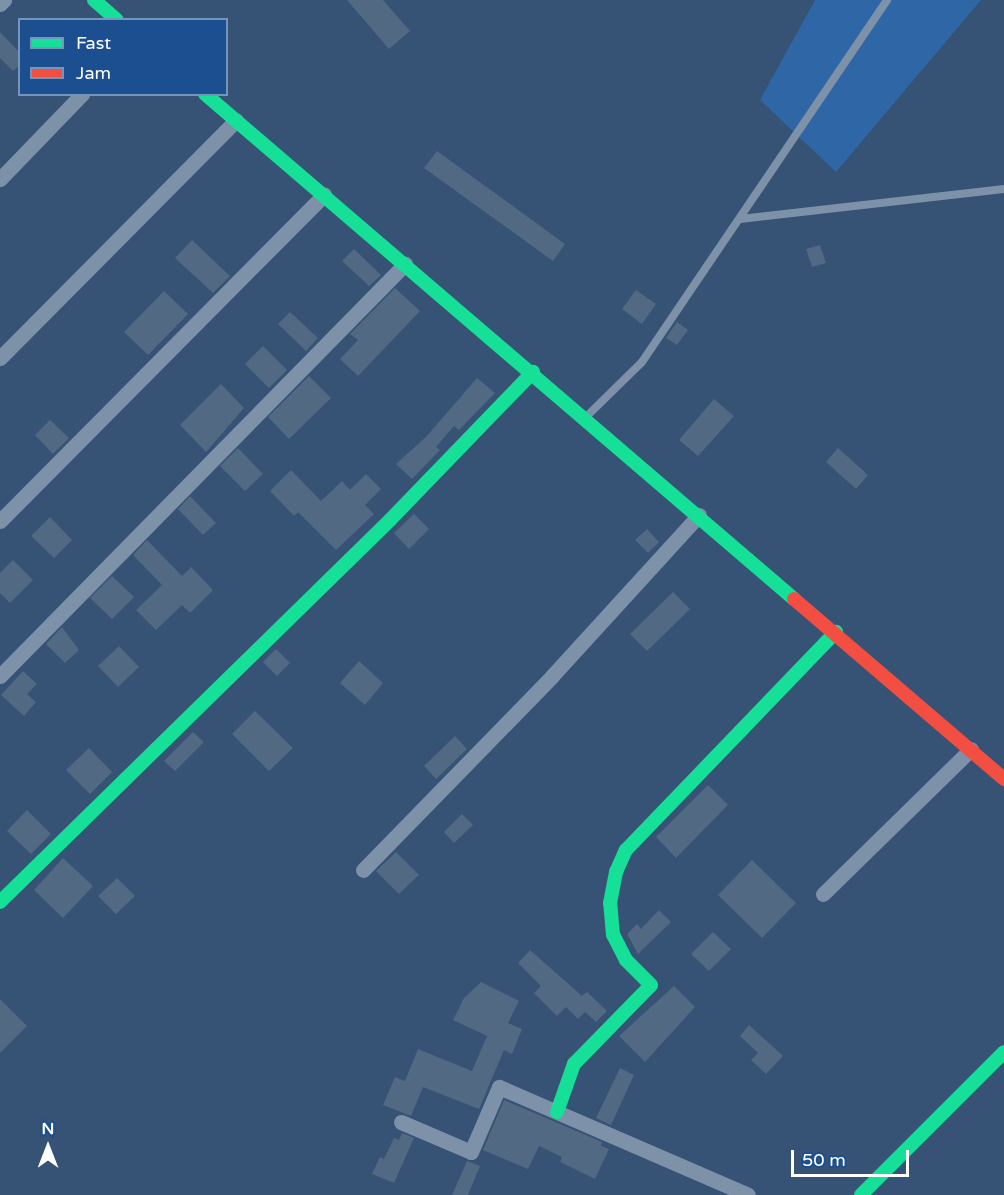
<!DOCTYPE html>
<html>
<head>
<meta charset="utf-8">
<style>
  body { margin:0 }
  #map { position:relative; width:1004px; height:1195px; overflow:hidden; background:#365274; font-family:"Varela Round",sans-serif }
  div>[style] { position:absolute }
  .green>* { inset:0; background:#2f66a5 }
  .building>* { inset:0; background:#526984 }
  .lane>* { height:8px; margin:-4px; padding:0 4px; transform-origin:4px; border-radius:4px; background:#7d92a8 }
  .street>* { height:15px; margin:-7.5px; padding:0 7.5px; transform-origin:7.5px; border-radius:7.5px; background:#7d92a8 }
  .fast>* { height:14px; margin:-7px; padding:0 7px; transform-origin:7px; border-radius:7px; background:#16e098 }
  .jam>* { height:14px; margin:-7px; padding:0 7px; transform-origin:7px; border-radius:7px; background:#f24e42 }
  span { translate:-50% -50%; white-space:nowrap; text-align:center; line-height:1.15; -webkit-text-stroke:4.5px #1b4f8f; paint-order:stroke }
  .legend { position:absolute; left:18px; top:18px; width:210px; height:78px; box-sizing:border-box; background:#1b4f8f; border:2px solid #7695bc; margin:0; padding:8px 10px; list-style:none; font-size:18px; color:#fff }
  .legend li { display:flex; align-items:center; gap:12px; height:30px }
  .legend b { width:30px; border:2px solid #7695bc }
  .north { position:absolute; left:18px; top:1117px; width:60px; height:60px; -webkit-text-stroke:4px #1b4f8f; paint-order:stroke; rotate:0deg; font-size:16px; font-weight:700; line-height:24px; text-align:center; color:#fff }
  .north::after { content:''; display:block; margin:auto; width:21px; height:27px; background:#fff; clip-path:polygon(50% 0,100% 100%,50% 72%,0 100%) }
  .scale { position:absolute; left:791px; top:1150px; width:118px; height:27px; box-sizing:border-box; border:3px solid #fff; border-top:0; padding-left:8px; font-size:18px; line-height:21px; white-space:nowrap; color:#fff; -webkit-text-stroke:4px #1b4f8f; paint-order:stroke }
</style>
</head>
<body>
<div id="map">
  <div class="green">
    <div style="clip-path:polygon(815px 0,981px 0,836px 172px,760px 100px)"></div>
  </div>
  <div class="building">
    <div style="clip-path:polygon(347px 0,383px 0,410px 31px,389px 49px)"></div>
    <div style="clip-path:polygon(0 32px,20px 53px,20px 65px,13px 71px,0 58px)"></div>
    <div style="clip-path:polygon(437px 151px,565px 244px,553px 261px,424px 168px)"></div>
    <div style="clip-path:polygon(192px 240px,230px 276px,213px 293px,175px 258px)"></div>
    <div style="clip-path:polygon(820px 245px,826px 263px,812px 267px,806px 249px)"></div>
    <div style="clip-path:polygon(354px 249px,381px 275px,369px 286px,342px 261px)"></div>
    <div style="clip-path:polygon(395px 288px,420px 311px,358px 376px,340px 359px,358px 340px,350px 334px)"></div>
    <div style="clip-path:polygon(636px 290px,656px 304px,642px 324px,622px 309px)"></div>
    <div style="clip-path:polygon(164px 291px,188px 314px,148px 355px,124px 332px)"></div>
    <div style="clip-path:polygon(290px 312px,318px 338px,306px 351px,278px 324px)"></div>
    <div style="clip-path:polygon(677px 322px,688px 330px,677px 345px,666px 338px)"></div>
    <div style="clip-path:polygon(263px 346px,287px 370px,269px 388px,245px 364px)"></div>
    <div style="clip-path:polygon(309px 376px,331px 398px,289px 439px,268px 417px)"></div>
    <div style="clip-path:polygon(477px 378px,495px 393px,459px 430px,454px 426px,436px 447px,440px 450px,412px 479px,396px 464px,426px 437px)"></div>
    <div style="clip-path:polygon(221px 384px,244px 408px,206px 452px,180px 425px)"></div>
    <div style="clip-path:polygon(714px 399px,734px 416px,698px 456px,679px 440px)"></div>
    <div style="clip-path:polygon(50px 420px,69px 438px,53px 454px,35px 435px)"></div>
    <div style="clip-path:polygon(238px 448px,263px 474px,245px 491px,220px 466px)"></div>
    <div style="clip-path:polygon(838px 448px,868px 475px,856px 489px,826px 462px)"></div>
    <div style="clip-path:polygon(291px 470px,321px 501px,342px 481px,350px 490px,366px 474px,381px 489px,365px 505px,374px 514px,336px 550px,298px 512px,294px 516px,270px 491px)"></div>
    <div style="clip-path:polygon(190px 496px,216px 523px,203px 535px,178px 509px)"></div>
    <div style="clip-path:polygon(414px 514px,429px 529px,409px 549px,394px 533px)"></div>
    <div style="clip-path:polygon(50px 517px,72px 540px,54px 558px,31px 536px)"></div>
    <div style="clip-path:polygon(647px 529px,659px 542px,648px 553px,635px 540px)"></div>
    <div style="clip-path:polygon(147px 540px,182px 576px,191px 567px,213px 590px,190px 613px,182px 605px,156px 630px,136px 610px,162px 585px,133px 555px)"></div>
    <div style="clip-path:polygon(13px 560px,33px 580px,10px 603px,0 593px,0 573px)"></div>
    <div style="clip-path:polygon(112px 576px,134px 597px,112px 619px,90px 598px)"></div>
    <div style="clip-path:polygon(673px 592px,690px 609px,647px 651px,630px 634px)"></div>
    <div style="clip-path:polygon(62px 627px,79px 650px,65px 663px,46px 644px)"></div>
    <div style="clip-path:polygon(119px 646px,139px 667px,118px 687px,98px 666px)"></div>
    <div style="clip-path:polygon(276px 649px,290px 663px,277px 676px,263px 662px)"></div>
    <div style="clip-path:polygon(359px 661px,383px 683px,365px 705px,340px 683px)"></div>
    <div style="clip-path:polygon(23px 671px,37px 684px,27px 694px,36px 702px,24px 716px,1px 695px)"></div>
    <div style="clip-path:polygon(255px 711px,293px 748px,269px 771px,232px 734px)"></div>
    <div style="clip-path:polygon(193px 732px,204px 742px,175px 771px,164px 761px)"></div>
    <div style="clip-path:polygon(455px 736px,467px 749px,436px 779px,424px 766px)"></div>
    <div style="clip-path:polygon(89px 748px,112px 772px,90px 794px,66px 770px)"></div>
    <div style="clip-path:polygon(708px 785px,728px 805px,676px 858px,656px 837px)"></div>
    <div style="clip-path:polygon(27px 810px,51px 834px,31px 854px,7px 831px)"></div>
    <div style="clip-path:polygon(462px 814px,473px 825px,454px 843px,444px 832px)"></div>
    <div style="clip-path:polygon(396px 852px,419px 875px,399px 894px,376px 871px)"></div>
    <div style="clip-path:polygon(63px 858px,93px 886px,63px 918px,34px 890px)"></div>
    <div style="clip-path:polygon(752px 860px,796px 903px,762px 938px,718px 895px)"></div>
    <div style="clip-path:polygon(117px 878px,135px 896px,116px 914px,98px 896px)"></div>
    <div style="clip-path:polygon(659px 910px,671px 922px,638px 954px,627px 934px,637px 924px,641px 929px)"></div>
    <div style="clip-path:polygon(713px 932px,731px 949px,709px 971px,691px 954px)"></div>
    <div style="clip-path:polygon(530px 950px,582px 996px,587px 992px,607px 1011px,596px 1022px,585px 1012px,578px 1019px,566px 1007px,557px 1016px,534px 993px,541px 986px,518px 963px)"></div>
    <div style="clip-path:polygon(481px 982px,519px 1001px,508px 1023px,522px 1029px,512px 1054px,504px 1050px,479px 1109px,423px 1087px,411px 1116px,383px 1105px,395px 1077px,405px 1081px,418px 1049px,472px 1071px,487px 1036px,453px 1020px,464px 998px)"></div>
    <div style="clip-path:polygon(674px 986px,695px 1007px,645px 1062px,619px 1036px)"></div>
    <div style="clip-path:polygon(0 999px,27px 1026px,0 1053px)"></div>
    <div style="clip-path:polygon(749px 1025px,783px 1056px,766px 1074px,751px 1060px,758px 1053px,740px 1036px)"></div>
    <div style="clip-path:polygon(620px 1068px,634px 1075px,611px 1125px,596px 1118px)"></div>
    <div style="clip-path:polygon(504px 1100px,602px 1142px,601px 1146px,609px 1149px,595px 1179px,560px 1162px,562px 1157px,539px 1146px,528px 1169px,483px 1150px)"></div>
    <div style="clip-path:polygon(402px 1133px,414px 1138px,394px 1183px,372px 1174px,380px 1157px,384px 1159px,394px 1138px,399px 1140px)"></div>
    <div style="clip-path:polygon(467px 1161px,480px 1166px,468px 1195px,452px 1195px)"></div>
  </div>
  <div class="lane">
    <div style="left:740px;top:219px;width:266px;rotate:-6.5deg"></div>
    <div style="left:586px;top:417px;width:78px;rotate:-44.5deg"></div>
    <div style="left:642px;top:362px;width:437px;rotate:-55.9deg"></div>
  </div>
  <div class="street">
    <div style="left:0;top:4px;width:6px;rotate:-45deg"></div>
    <div style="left:0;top:179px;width:118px;rotate:-46deg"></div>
    <div style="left:0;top:358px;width:335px;rotate:-45.2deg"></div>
    <div style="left:0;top:521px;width:460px;rotate:-45.2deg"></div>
    <div style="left:0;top:676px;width:578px;rotate:-45.49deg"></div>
    <div style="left:363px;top:870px;width:271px;rotate:-45.7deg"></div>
    <div style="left:552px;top:676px;width:218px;rotate:-47.6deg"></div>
    <div style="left:823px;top:894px;width:207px;rotate:-44.4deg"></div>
    <div style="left:401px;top:1122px;width:76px;rotate:23.2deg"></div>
    <div style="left:471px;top:1152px;width:71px;rotate:-66.7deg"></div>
    <div style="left:499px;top:1087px;width:271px;rotate:23.4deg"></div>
  </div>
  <div class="fast">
    <div style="left:94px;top:0;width:30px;rotate:41deg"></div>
    <div style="left:205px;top:94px;width:776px;rotate:40.61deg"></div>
    <div style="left:0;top:902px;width:546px;rotate:-44.41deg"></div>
    <div style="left:390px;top:520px;width:206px;rotate:-46deg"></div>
    <div style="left:557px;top:1112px;width:51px;rotate:-70.5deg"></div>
    <div style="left:574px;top:1064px;width:110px;rotate:-45.7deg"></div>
    <div style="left:651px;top:985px;width:35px;rotate:-135deg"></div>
    <div style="left:626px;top:960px;width:28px;rotate:-117deg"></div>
    <div style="left:613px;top:935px;width:32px;rotate:-95deg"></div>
    <div style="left:610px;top:903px;width:32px;rotate:-79deg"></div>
    <div style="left:616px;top:872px;width:24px;rotate:-66deg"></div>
    <div style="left:626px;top:850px;width:303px;rotate:-46.1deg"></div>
    <div style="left:861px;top:1195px;width:202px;rotate:-45deg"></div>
  </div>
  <div class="jam">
    <div style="left:794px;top:599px;width:277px;rotate:40.6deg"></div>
  </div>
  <ul class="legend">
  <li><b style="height:8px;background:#16e098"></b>Fast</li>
  <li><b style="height:8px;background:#f24e42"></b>Jam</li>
  </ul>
  <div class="north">N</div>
  <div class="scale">50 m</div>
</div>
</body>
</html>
